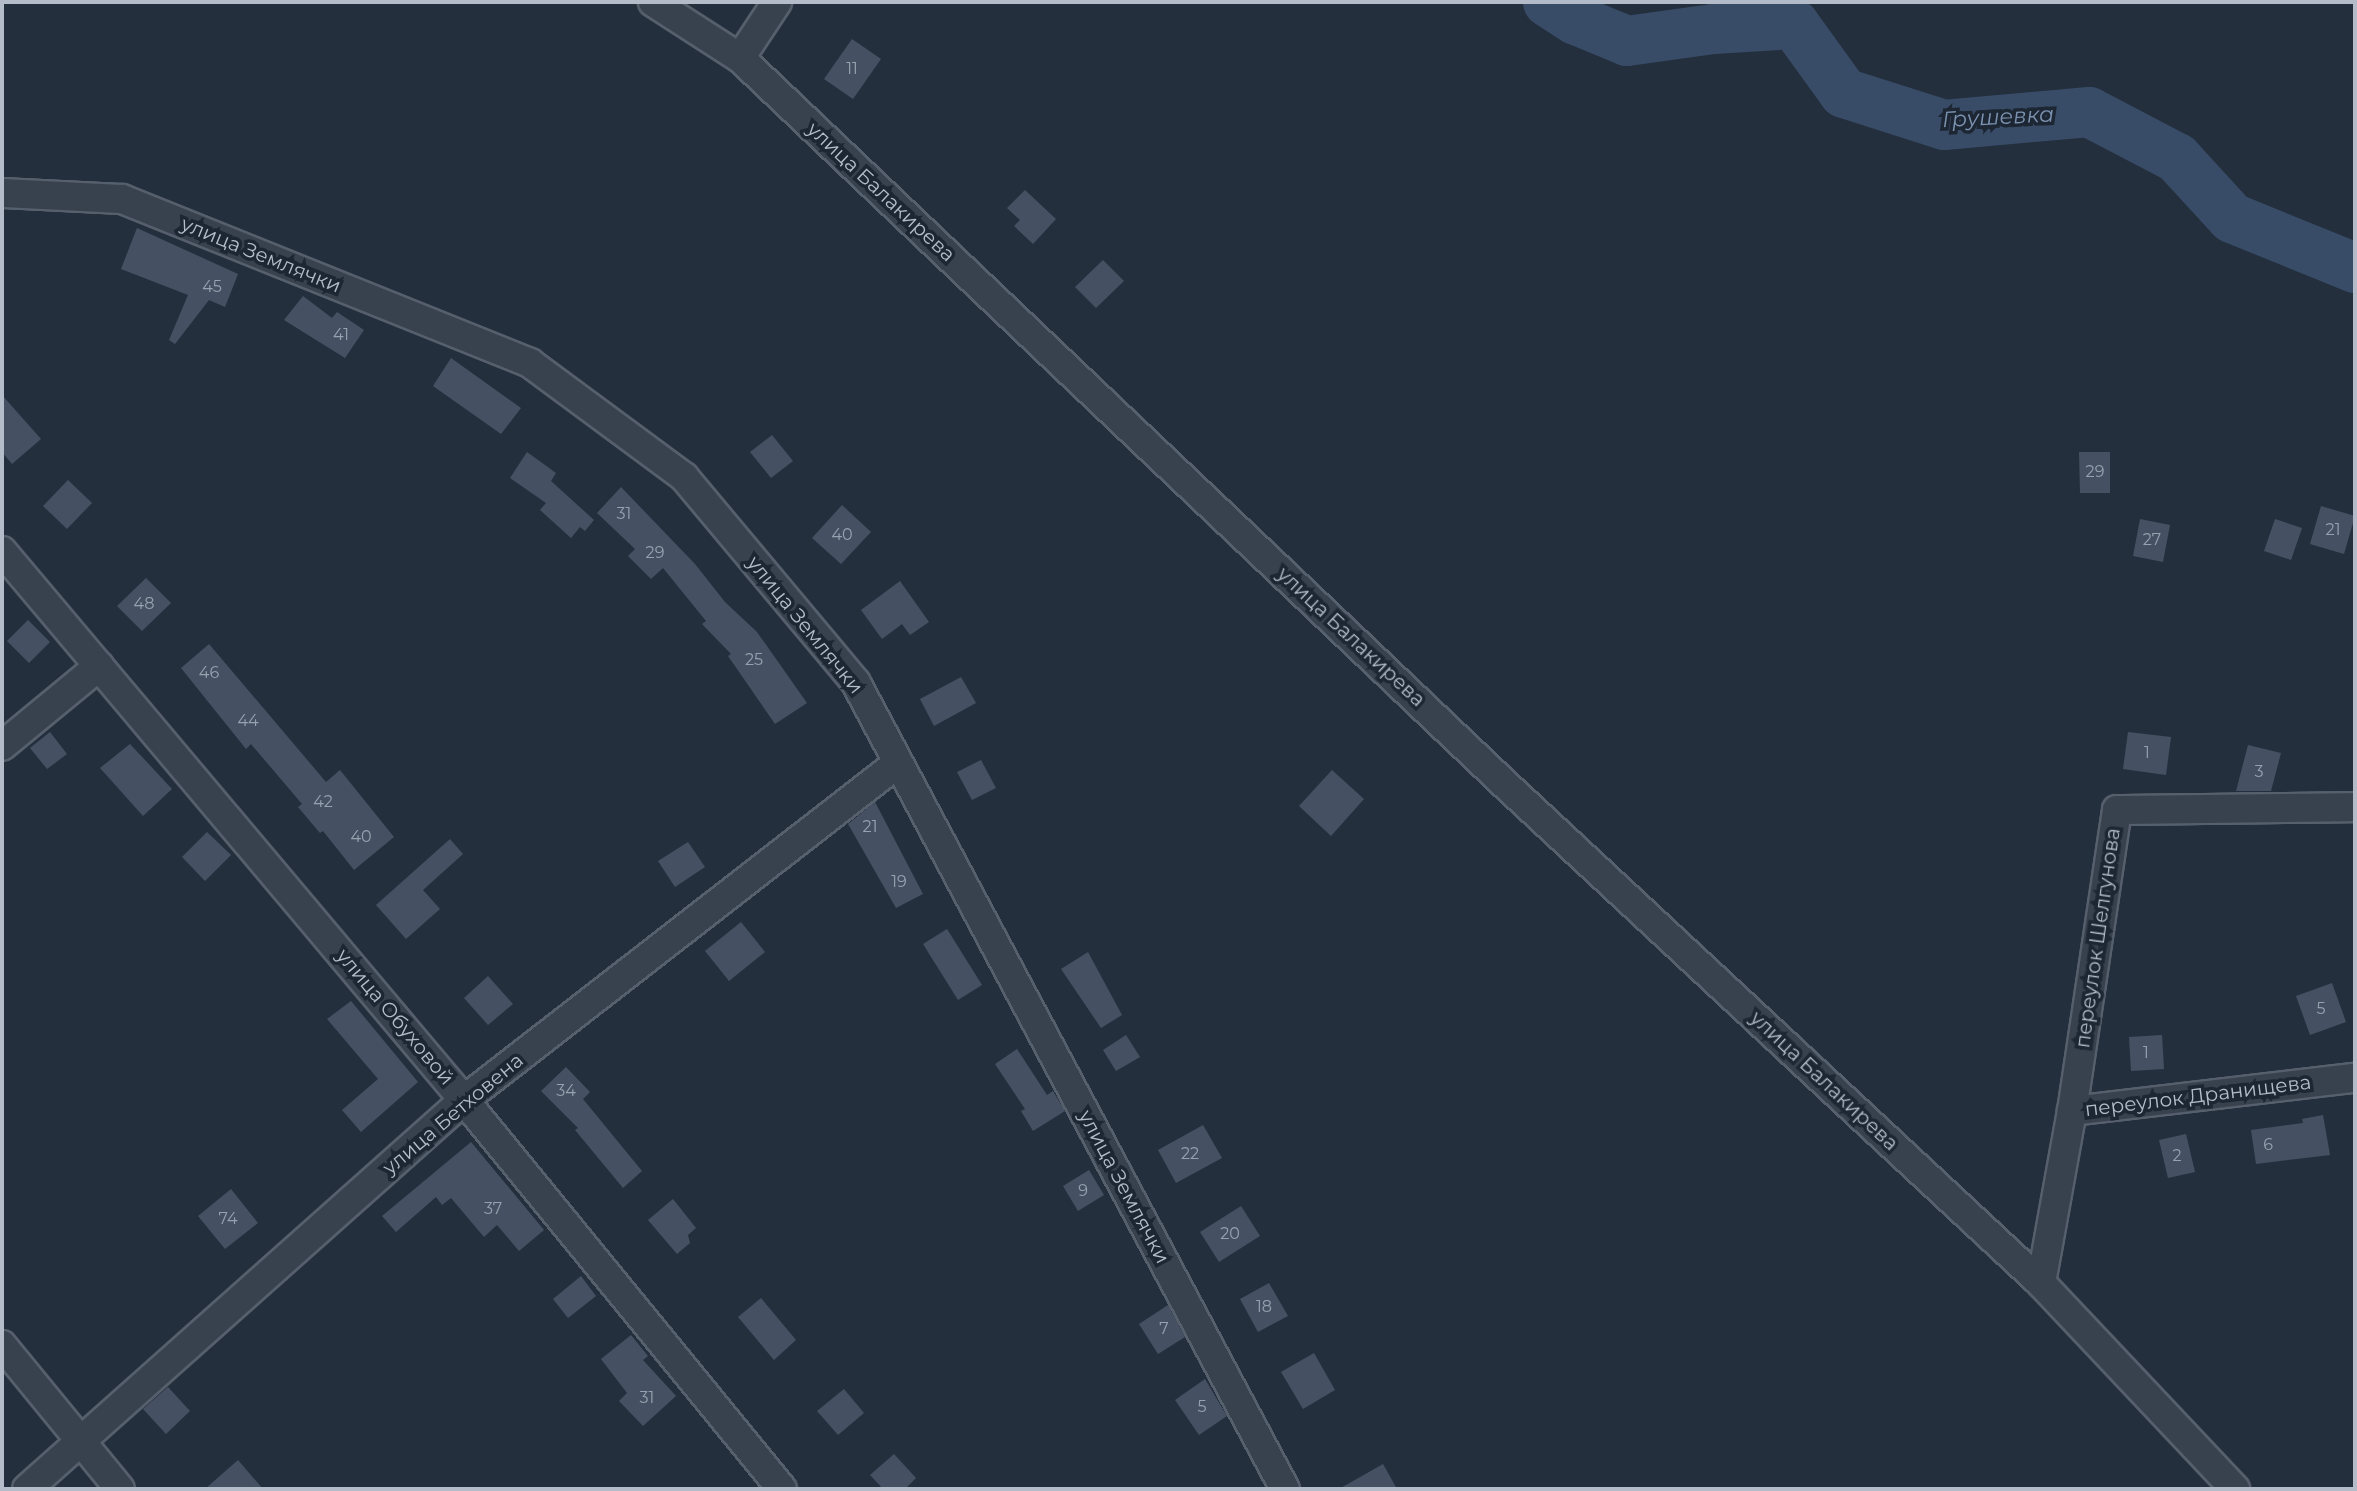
<!DOCTYPE html>
<html>
<head>
<meta charset="utf-8">
<style>
  body { margin:0 }
  #map { position:relative; width:2357px; height:1491px; overflow:hidden; background:#242f3e; font-family:Montserrat,sans-serif }
  div>[style] { position:absolute }
  .river>* { height:50px; margin:-25px; padding:0 25px; transform-origin:25px; border-radius:25px; background:#394c67 }
  .building>* { inset:0; background:#455162 }
  .roads { filter:drop-shadow(2px 0 #565f6c) drop-shadow(-2px 0 #565f6c) drop-shadow(0 2px #565f6c) drop-shadow(0 -2px #565f6c) }
  .minor>* { height:28px; margin:-14px; padding:0 14px; transform-origin:14px; border-radius:14px; background:#38414e }
  span { translate:-50% -50%; white-space:nowrap; text-align:center; line-height:1.15; -webkit-text-stroke:7px #1d2633; paint-order:stroke }
  .number-label { font-size:16px; color:#98a1af }
  .number-label span { -webkit-text-stroke-width:0 }
  .street-label { font-size:20px; color:#b4bcc9 }
  .water-label { font-size:22px; color:#7c92b1; font-style:italic }
  .frame { position:absolute; inset:0; border:4px solid #b4bcc9; pointer-events:none }
</style>
</head>
<body>
<div id="map">
  <div class="river">
    <div style="left:1548px;top:2px;width:33px;rotate:33deg"></div>
    <div style="left:1576px;top:20px;width:55px;rotate:22.4deg"></div>
    <div style="left:1627px;top:41px;width:87px;rotate:-7.9deg"></div>
    <div style="left:1713px;top:29px;width:81px;rotate:-3.5deg"></div>
    <div style="left:1794px;top:24px;width:85px;rotate:54.1deg"></div>
    <div style="left:1844px;top:93px;width:105px;rotate:17.7deg"></div>
    <div style="left:1944px;top:125px;width:146px;rotate:-5.1deg"></div>
    <div style="left:2089px;top:112px;width:99px;rotate:27.6deg"></div>
    <div style="left:2177px;top:158px;width:81px;rotate:47.5deg"></div>
    <div style="left:2232px;top:218px;width:133px;rotate:22.1deg"></div>
  </div>
  <div class="building">
    <div style="clip-path:polygon(852px 39px,881px 59px,853px 99px,824px 79px)"></div>
    <div style="clip-path:polygon(1025px 190px,1056px 219px,1033px 244px,1014px 226px,1020px 220px,1007px 208px)"></div>
    <div style="clip-path:polygon(137px 228px,238px 274px,225px 307px,209px 300px,175px 344px,169px 340px,188px 295px,121px 269px)"></div>
    <div style="clip-path:polygon(1103px 260px,1124px 281px,1096px 308px,1075px 287px)"></div>
    <div style="clip-path:polygon(303px 296px,332px 318px,337px 312px,364px 330px,345px 358px,284px 320px)"></div>
    <div style="clip-path:polygon(451px 358px,521px 408px,501px 434px,433px 386px)"></div>
    <div style="clip-path:polygon(2px 395px,41px 439px,12px 464px,2px 452px)"></div>
    <div style="clip-path:polygon(772px 435px,793px 461px,771px 478px,750px 452px)"></div>
    <div style="clip-path:polygon(527px 452px,556px 473px,551px 481px,594px 520px,585px 531px,580px 527px,571px 538px,540px 510px,546px 503px,510px 478px)"></div>
    <div style="clip-path:polygon(2079px 452px,2110px 452px,2110px 493px,2080px 493px)"></div>
    <div style="clip-path:polygon(68px 480px,92px 503px,67px 529px,43px 506px)"></div>
    <div style="clip-path:polygon(621px 487px,695px 564px,725px 602px,757px 632px,807px 703px,775px 724px,728px 656px,731px 654px,702px 624px,706px 621px,663px 568px,651px 579px,628px 556px,635px 549px,597px 513px)"></div>
    <div style="clip-path:polygon(842px 505px,871px 532px,841px 564px,812px 538px)"></div>
    <div style="clip-path:polygon(2321px 506px,2355px 516px,2344px 554px,2310px 544px)"></div>
    <div style="clip-path:polygon(2140px 519px,2170px 525px,2163px 562px,2133px 556px)"></div>
    <div style="clip-path:polygon(2275px 519px,2302px 528px,2291px 560px,2264px 551px)"></div>
    <div style="clip-path:polygon(146px 578px,171px 603px,142px 631px,117px 606px)"></div>
    <div style="clip-path:polygon(900px 581px,929px 622px,910px 635px,902px 624px,882px 639px,861px 610px)"></div>
    <div style="clip-path:polygon(28px 620px,50px 642px,29px 663px,7px 641px)"></div>
    <div style="clip-path:polygon(209px 644px,326px 782px,340px 770px,394px 837px,354px 870px,323px 831px,320px 833px,298px 807px,302px 804px,251px 744px,246px 749px,181px 668px)"></div>
    <div style="clip-path:polygon(961px 677px,976px 703px,934px 726px,920px 699px)"></div>
    <div style="clip-path:polygon(50px 732px,67px 754px,47px 769px,30px 748px)"></div>
    <div style="clip-path:polygon(2128px 732px,2171px 737px,2166px 775px,2123px 769px)"></div>
    <div style="clip-path:polygon(130px 744px,172px 789px,143px 816px,100px 768px)"></div>
    <div style="clip-path:polygon(2248px 745px,2281px 753px,2271px 791px,2236px 791px)"></div>
    <div style="clip-path:polygon(981px 760px,996px 788px,972px 800px,957px 772px)"></div>
    <div style="clip-path:polygon(1332px 770px,1364px 799px,1331px 836px,1299px 806px)"></div>
    <div style="clip-path:polygon(875px 802px,923px 894px,896px 908px,848px 824px)"></div>
    <div style="clip-path:polygon(207px 832px,231px 855px,205px 881px,182px 857px)"></div>
    <div style="clip-path:polygon(450px 839px,463px 854px,423px 890px,440px 909px,406px 939px,376px 905px)"></div>
    <div style="clip-path:polygon(688px 842px,705px 867px,675px 887px,658px 861px)"></div>
    <div style="clip-path:polygon(741px 922px,765px 952px,729px 981px,705px 951px)"></div>
    <div style="clip-path:polygon(947px 929px,982px 985px,958px 1000px,923px 944px)"></div>
    <div style="clip-path:polygon(1088px 952px,1122px 1015px,1101px 1028px,1061px 969px)"></div>
    <div style="clip-path:polygon(488px 976px,513px 1004px,488px 1025px,464px 998px)"></div>
    <div style="clip-path:polygon(2332px 983px,2346px 1022px,2310px 1035px,2296px 996px)"></div>
    <div style="clip-path:polygon(351px 1001px,418px 1082px,361px 1132px,342px 1110px,378px 1079px,327px 1019px)"></div>
    <div style="clip-path:polygon(1126px 1035px,1140px 1057px,1116px 1071px,1103px 1050px)"></div>
    <div style="clip-path:polygon(2162px 1035px,2164px 1069px,2131px 1071px,2129px 1037px)"></div>
    <div style="clip-path:polygon(1017px 1049px,1047px 1095px,1053px 1091px,1065px 1111px,1033px 1131px,1021px 1111px,1025px 1109px,995px 1064px)"></div>
    <div style="clip-path:polygon(566px 1067px,590px 1092px,583px 1099px,642px 1171px,623px 1188px,575px 1130px,578px 1128px,541px 1091px)"></div>
    <div style="clip-path:polygon(2323px 1115px,2330px 1155px,2256px 1164px,2251px 1130px,2303px 1123px,2302px 1119px)"></div>
    <div style="clip-path:polygon(1203px 1125px,1222px 1158px,1176px 1183px,1158px 1150px)"></div>
    <div style="clip-path:polygon(2186px 1134px,2195px 1172px,2168px 1178px,2159px 1140px)"></div>
    <div style="clip-path:polygon(471px 1142px,544px 1230px,519px 1251px,497px 1225px,484px 1237px,451px 1198px,442px 1205px,436px 1197px,396px 1232px,382px 1216px)"></div>
    <div style="clip-path:polygon(1089px 1170px,1104px 1195px,1078px 1211px,1063px 1186px)"></div>
    <div style="clip-path:polygon(231px 1189px,258px 1223px,225px 1249px,198px 1216px)"></div>
    <div style="clip-path:polygon(673px 1199px,696px 1228px,688px 1235px,690px 1243px,677px 1254px,648px 1220px)"></div>
    <div style="clip-path:polygon(1241px 1206px,1260px 1236px,1219px 1262px,1200px 1232px)"></div>
    <div style="clip-path:polygon(581px 1276px,596px 1296px,568px 1318px,553px 1299px)"></div>
    <div style="clip-path:polygon(1269px 1283px,1288px 1316px,1258px 1332px,1240px 1299px)"></div>
    <div style="clip-path:polygon(761px 1298px,796px 1340px,774px 1360px,738px 1317px)"></div>
    <div style="clip-path:polygon(1168px 1305px,1185px 1337px,1158px 1354px,1139px 1324px)"></div>
    <div style="clip-path:polygon(631px 1335px,648px 1356px,643px 1360px,676px 1396px,643px 1426px,619px 1401px,627px 1393px,601px 1359px)"></div>
    <div style="clip-path:polygon(1314px 1353px,1335px 1390px,1303px 1409px,1281px 1372px)"></div>
    <div style="clip-path:polygon(1205px 1379px,1227px 1416px,1199px 1435px,1175px 1400px)"></div>
    <div style="clip-path:polygon(168px 1387px,190px 1411px,166px 1434px,143px 1409px)"></div>
    <div style="clip-path:polygon(844px 1389px,864px 1413px,838px 1435px,817px 1411px)"></div>
    <div style="clip-path:polygon(894px 1454px,916px 1478px,905px 1489px,883px 1489px,870px 1475px)"></div>
    <div style="clip-path:polygon(238px 1460px,263px 1489px,205px 1489px)"></div>
    <div style="clip-path:polygon(1383px 1464px,1397px 1489px,1339px 1489px)"></div>
  </div>
  <div class="roads">
    <div class="minor">
      <div style="left:653px;top:2px;width:103px;rotate:32.8deg"></div>
      <div style="left:740px;top:58px;width:1059px;rotate:43.51deg"></div>
      <div style="left:1508px;top:787px;width:728px;rotate:42.94deg"></div>
      <div style="left:2041px;top:1283px;width:283px;rotate:46.7deg"></div>
      <div style="left:740px;top:58px;width:67px;rotate:-56.5deg"></div>
      <div style="left:2px;top:193px;width:120px;rotate:2.9deg"></div>
      <div style="left:122px;top:199px;width:440px;rotate:21.9deg"></div>
      <div style="left:530px;top:363px;width:192px;rotate:36.5deg"></div>
      <div style="left:684px;top:477px;width:268px;rotate:50.1deg"></div>
      <div style="left:856px;top:683px;width:913px;rotate:61.98deg"></div>
      <div style="left:2px;top:551px;width:718px;rotate:49.92deg"></div>
      <div style="left:464px;top:1100px;width:502px;rotate:50.73deg"></div>
      <div style="left:2px;top:746px;width:126px;rotate:-39.5deg"></div>
      <div style="left:2072px;top:1111px;width:304px;rotate:-81.5deg"></div>
      <div style="left:2117px;top:810px;width:238px;rotate:-0.7deg"></div>
      <div style="left:2041px;top:1283px;width:175px;rotate:-79.8deg"></div>
      <div style="left:2072px;top:1111px;width:285px;rotate:-6.7deg"></div>
      <div style="left:2px;top:1345px;width:186px;rotate:50.7deg"></div>
      <div style="left:27px;top:1489px;width:585px;rotate:-41.67deg"></div>
      <div style="left:464px;top:1100px;width:549px;rotate:-37.83deg"></div>
    </div>
  </div>
  <div class="number-label">
    <span style="left:852px;top:69px">11</span>
    <span style="left:212px;top:287px">45</span>
    <span style="left:341px;top:335px">41</span>
    <span style="left:2095px;top:472px">29</span>
    <span style="left:624px;top:514px">31</span>
    <span style="left:2333px;top:530px">21</span>
    <span style="left:842px;top:535px">40</span>
    <span style="left:2152px;top:540px">27</span>
    <span style="left:655px;top:553px">29</span>
    <span style="left:144px;top:604px">48</span>
    <span style="left:754px;top:660px">25</span>
    <span style="left:209px;top:673px">46</span>
    <span style="left:248px;top:721px">44</span>
    <span style="left:2147px;top:753px">1</span>
    <span style="left:2259px;top:772px">3</span>
    <span style="left:323px;top:802px">42</span>
    <span style="left:870px;top:827px">21</span>
    <span style="left:361px;top:837px">40</span>
    <span style="left:899px;top:882px">19</span>
    <span style="left:2321px;top:1009px">5</span>
    <span style="left:2146px;top:1053px">1</span>
    <span style="left:566px;top:1091px">34</span>
    <span style="left:2268px;top:1145px">6</span>
    <span style="left:1190px;top:1154px">22</span>
    <span style="left:2177px;top:1156px">2</span>
    <span style="left:1083px;top:1191px">9</span>
    <span style="left:493px;top:1209px">37</span>
    <span style="left:228px;top:1219px">74</span>
    <span style="left:1230px;top:1234px">20</span>
    <span style="left:1264px;top:1307px">18</span>
    <span style="left:1164px;top:1329px">7</span>
    <span style="left:647px;top:1398px">31</span>
    <span style="left:1202px;top:1407px">5</span>
  </div>
  <div class="street-label">
    <span style="left:881px;top:192px;rotate:43deg">улица Балакирева</span>
    <span style="left:261px;top:255px;rotate:22deg">улица Землячки</span>
    <span style="left:805px;top:625px;rotate:51deg">улица Землячки</span>
    <span style="left:1351px;top:637px;rotate:43deg">улица Балакирева</span>
    <span style="left:2098px;top:938px;rotate:-82deg">переулок Шелгунова</span>
    <span style="left:395px;top:1017px;rotate:50deg">улица Обуховой</span>
    <span style="left:1824px;top:1081px;rotate:43deg">улица Балакирева</span>
    <span style="left:2198px;top:1096px;rotate:-7deg">переулок Дранищева</span>
    <span style="left:453px;top:1114px;rotate:-40deg">улица Бетховена</span>
    <span style="left:1124px;top:1187px;rotate:62deg">улица Землячки</span>
  </div>
  <div class="water-label">
    <span style="left:1998px;top:117px;rotate:-3deg">Грушевка</span>
  </div>
  <div class="frame"></div>
</div>
</body>
</html>
